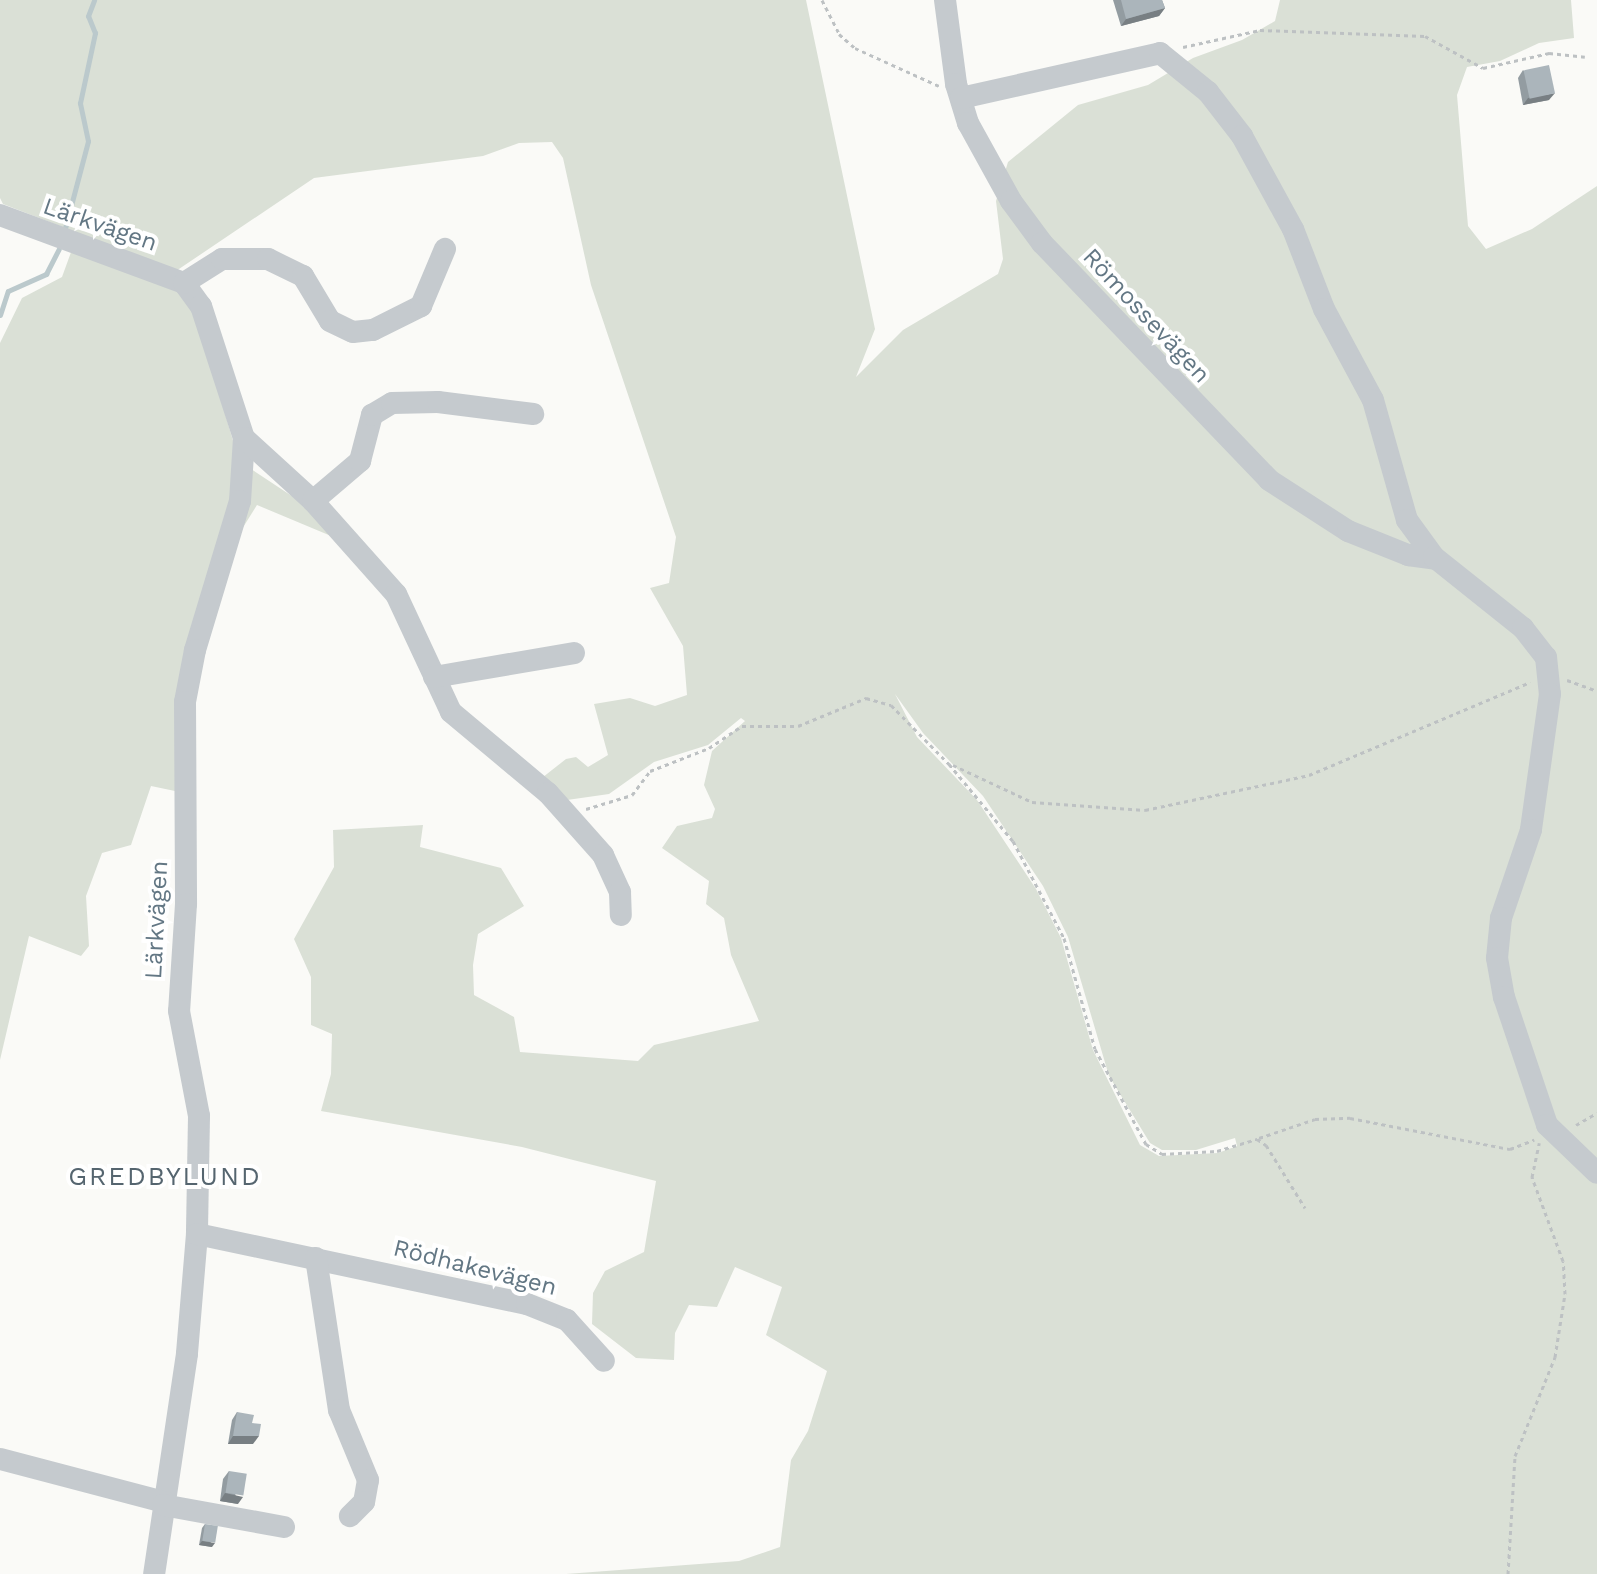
<!DOCTYPE html>
<meta charset="utf-8">
<style>
body{margin:0}
#map{position:relative;width:1597px;height:1574px;overflow:hidden;background:#fafaf7;font-family:"Work Sans",sans-serif}
div>[style]{position:absolute}
[style*='--x']{left:calc(var(--x)*1px);top:calc(var(--y)*1px);width:calc(var(--w)*1px);rotate:calc(var(--a)*1deg)}
.green>*{inset:0;background:#dae0d6}
.stream>*{height:5px;margin:-2.5px;padding:0 2.5px;transform-origin:2.5px;border-radius:2.5px;background:#bbc9cc}
.path>*{height:3px;margin-top:-1.5px;transform-origin:0;background:repeating-linear-gradient(90deg,#bdc1c3 0 4px,transparent 0 8px)}
.minor>*{height:22px;margin:-11px;padding:0 11px;transform-origin:11px;border-radius:11px;background:#c5cace}
.wall>*{inset:0;background:#939ca1}
.shaded-wall>*{inset:0;background:#787f83}
.building>*{inset:0;background:#abb5bb;transform-origin:0 0}
span{translate:-50% -50%;white-space:nowrap;text-align:center;line-height:1.15;-webkit-text-stroke:8px #fff;paint-order:stroke}
.street-label{font-size:24px;color:#637784}
.neighbourhood-label{font-size:26px;color:#55656f;letter-spacing:2px}
</style>
<div id="map">
<div class="green">
<div style="clip-path:polygon(evenodd,0 0,806px 0,875px 329px,856px 377px,903px 330px,998px 274px,1003px 259px,996px 201px,1008px 162px,1078px 105px,1148px 85px,1193px 58px,1242px 40px,1275px 21px,1280px 0,1571px 0,1574px 38px,1539px 43px,1500px 61px,1467px 67px,1457px 95px,1468px 226px,1486px 249px,1532px 229px,1597px 186px,1597px 1574px,566px 1574px,739px 1561px,780px 1547px,791px 1460px,808px 1431px,827px 1371px,766px 1335px,782px 1287px,735px 1267px,717px 1307px,689px 1305px,675px 1333px,674px 1360px,636px 1358px,592px 1324px,593px 1293px,605px 1271px,644px 1252px,656px 1181px,522px 1147px,321px 1111px,331px 1074px,332px 1034px,311px 1025px,311px 977px,294px 939px,334px 867px,333px 830px,423px 825px,420px 847px,501px 868px,524px 906px,478px 934px,473px 965px,474px 995px,514px 1017px,520px 1052px,638px 1061px,654px 1045px,759px 1021px,731px 955px,724px 918px,706px 904px,709px 881px,662px 848px,677px 826px,712px 818px,715px 809px,704px 785px,712px 751px,745px 721px,741px 718px,708px 745px,654px 762px,609px 794px,560px 801px,538px 781px,566px 759px,576px 757px,588px 767px,608px 755px,594px 704px,630px 698px,655px 706px,687px 695px,683px 646px,650px 588px,669px 583px,676px 537px,591px 285px,563px 158px,552px 142px,519px 143px,483px 156px,314px 178px,176px 271px,178px 292px,195px 312px,239px 461px,313px 510px,343px 541px,257px 505px,237px 537px,198px 642px,175px 791px,151px 786px,131px 845px,102px 853px,86px 896px,89px 946px,81px 956px,29px 936px,0 1060px,0 343px,22px 298px,62px 277px,78px 233px,3px 204px,0 198px,0 0,895px 694px,923px 733px,983px 796px,1043px 886px,1068px 937px,1109px 1076px,1150px 1143px,1162px 1150px,1196px 1150px,1235px 1138px,1237px 1146px,1218px 1153px,1159px 1156px,1140px 1145px,1093px 1050px,1061px 938px,1036px 889px,977px 800px,917px 737px,895px 694px)"></div>
</div>
<div class="stream">
<div style="--x:64;--y:232;--w:94;--a:-75.2"></div>
<div style="--x:88;--y:141;--w:39;--a:-102"></div>
<div style="--x:80;--y:103;--w:72;--a:-77.9"></div>
<div style="--x:95;--y:33;--w:18;--a:-112"></div>
<div style="--x:88;--y:16;--w:17;--a:-69"></div>
<div style="--x:0;--y:315;--w:25;--a:-72"></div>
<div style="--x:8;--y:291;--w:42;--a:-24.1"></div>
<div style="--x:46;--y:274;--w:28;--a:-63"></div>
</div>
<div class="path">
<div style="--x:822;--y:0;--w:38;--a:63"></div>
<div style="--x:839;--y:34;--w:21;--a:41"></div>
<div style="--x:855;--y:48;--w:92;--a:24.3"></div>
<div style="--x:1183;--y:47;--w:79;--a:-12.4"></div>
<div style="--x:1260;--y:30;--w:165;--a:2.1"></div>
<div style="--x:1425;--y:36;--w:66;--a:28.9"></div>
<div style="--x:1483;--y:68;--w:68;--a:-12.8"></div>
<div style="--x:1549;--y:53;--w:36;--a:6"></div>
<div style="--x:1567;--y:680;--w:32;--a:20"></div>
<div style="--x:953;--y:765;--w:87;--a:25.1"></div>
<div style="--x:1032;--y:802;--w:113;--a:4"></div>
<div style="--x:1145;--y:810;--w:168;--a:-12"></div>
<div style="--x:1309;--y:775;--w:240;--a:-22.8"></div>
<div style="--x:586;--y:809;--w:48;--a:-16.9"></div>
<div style="--x:632;--y:795;--w:30;--a:-53"></div>
<div style="--x:650;--y:771;--w:63;--a:-21.3"></div>
<div style="--x:709;--y:748;--w:40;--a:-34"></div>
<div style="--x:742;--y:726;--w:56;--a:0"></div>
<div style="--x:798;--y:726;--w:74;--a:-22.4"></div>
<div style="--x:866;--y:698;--w:26;--a:16"></div>
<div style="--x:891;--y:705;--w:83;--a:45.5"></div>
<div style="--x:949;--y:764;--w:100;--a:50.3"></div>
<div style="--x:1013;--y:841;--w:110;--a:62.3"></div>
<div style="--x:1064;--y:938;--w:115;--a:74.4"></div>
<div style="--x:1095;--y:1049;--w:108;--a:61.8"></div>
<div style="--x:1146;--y:1144;--w:19;--a:32"></div>
<div style="--x:1162;--y:1154;--w:55;--a:-3.1"></div>
<div style="--x:1217;--y:1151;--w:42;--a:-16.7"></div>
<div style="--x:1257;--y:1139;--w:11;--a:34"></div>
<div style="--x:1266;--y:1145;--w:74;--a:58.2"></div>
<div style="--x:1576;--y:1125;--w:24;--a:-30"></div>
<div style="--x:1259;--y:1138;--w:59;--a:-18.7"></div>
<div style="--x:1315;--y:1119;--w:35;--a:-2"></div>
<div style="--x:1350;--y:1118;--w:163;--a:11"></div>
<div style="--x:1510;--y:1149;--w:26;--a:-21"></div>
<div style="--x:1508;--y:1574;--w:118;--a:-86.6"></div>
<div style="--x:1515;--y:1456;--w:107;--a:-68"></div>
<div style="--x:1555;--y:1357;--w:64;--a:-81"></div>
<div style="--x:1565;--y:1294;--w:33;--a:-93"></div>
<div style="--x:1563;--y:1261;--w:90;--a:-110.3"></div>
<div style="--x:1532;--y:1177;--w:35;--a:-78"></div>
</div>
<div class="minor">
<div style="--x:945;--y:0;--w:85;--a:82.5"></div>
<div style="--x:956;--y:84;--w:41;--a:72.9"></div>
<div style="--x:968;--y:123;--w:89;--a:61.1"></div>
<div style="--x:1011;--y:201;--w:52;--a:53.6"></div>
<div style="--x:1042;--y:243;--w:328;--a:46.2"></div>
<div style="--x:1269;--y:480;--w:94;--a:32.8"></div>
<div style="--x:1348;--y:531;--w:65;--a:21.8"></div>
<div style="--x:1408;--y:555;--w:28;--a:8"></div>
<div style="--x:961;--y:98;--w:204;--a:-12.7"></div>
<div style="--x:1160;--y:53;--w:62;--a:39.1"></div>
<div style="--x:1208;--y:92;--w:56;--a:52.3"></div>
<div style="--x:1242;--y:136;--w:106;--a:61.3"></div>
<div style="--x:1293;--y:229;--w:86;--a:68.8"></div>
<div style="--x:1324;--y:309;--w:103;--a:61.7"></div>
<div style="--x:1373;--y:400;--w:125;--a:74.2"></div>
<div style="--x:1407;--y:520;--w:46;--a:53.9"></div>
<div style="--x:1434;--y:557;--w:114;--a:38.6"></div>
<div style="--x:1523;--y:628;--w:37;--a:52"></div>
<div style="--x:1546;--y:657;--w:37;--a:84"></div>
<div style="--x:1550;--y:694;--w:137;--a:98"></div>
<div style="--x:1531;--y:830;--w:93;--a:108.8"></div>
<div style="--x:1501;--y:918;--w:40;--a:95.7"></div>
<div style="--x:1497;--y:958;--w:40;--a:80"></div>
<div style="--x:1504;--y:997;--w:135;--a:71.4"></div>
<div style="--x:1547;--y:1125;--w:69;--a:43.8"></div>
<div style="--x:0;--y:215;--w:196;--a:20.3"></div>
<div style="--x:184;--y:283;--w:29;--a:54"></div>
<div style="--x:201;--y:306;--w:139;--a:72"></div>
<div style="--x:244;--y:438;--w:63;--a:93.6"></div>
<div style="--x:240;--y:501;--w:156;--a:106.8"></div>
<div style="--x:195;--y:650;--w:53;--a:100.9"></div>
<div style="--x:185;--y:702;--w:202;--a:89.7"></div>
<div style="--x:186;--y:904;--w:107;--a:93.7"></div>
<div style="--x:179;--y:1011;--w:107;--a:79.2"></div>
<div style="--x:199;--y:1116;--w:118;--a:91"></div>
<div style="--x:197;--y:1234;--w:120;--a:94.8"></div>
<div style="--x:187;--y:1354;--w:222;--a:98.5"></div>
<div style="--x:184;--y:283;--w:45;--a:-32.3"></div>
<div style="--x:222;--y:259;--w:46;--a:0"></div>
<div style="--x:268;--y:259;--w:39;--a:26"></div>
<div style="--x:303;--y:276;--w:52;--a:59"></div>
<div style="--x:330;--y:321;--w:25;--a:26"></div>
<div style="--x:353;--y:332;--w:20;--a:-6"></div>
<div style="--x:373;--y:330;--w:54;--a:-26.6"></div>
<div style="--x:421;--y:306;--w:62;--a:-67.2"></div>
<div style="--x:244;--y:438;--w:93;--a:42.4"></div>
<div style="--x:313;--y:501;--w:125;--a:48.3"></div>
<div style="--x:396;--y:594;--w:130;--a:65"></div>
<div style="--x:451;--y:712;--w:126;--a:39.9"></div>
<div style="--x:548;--y:793;--w:83;--a:48.4"></div>
<div style="--x:603;--y:855;--w:41;--a:65.3"></div>
<div style="--x:620;--y:892;--w:23;--a:88"></div>
<div style="--x:313;--y:501;--w:62;--a:-40.4"></div>
<div style="--x:360;--y:461;--w:48;--a:-75.4"></div>
<div style="--x:372;--y:415;--w:23;--a:-31"></div>
<div style="--x:392;--y:403;--w:46;--a:-1.2"></div>
<div style="--x:438;--y:402;--w:96;--a:7.2"></div>
<div style="--x:434;--y:677;--w:142;--a:-9.7"></div>
<div style="--x:197;--y:1234;--w:337;--a:12"></div>
<div style="--x:527;--y:1304;--w:43;--a:21.8"></div>
<div style="--x:567;--y:1320;--w:55;--a:47.9"></div>
<div style="--x:316;--y:1258;--w:154;--a:81.4"></div>
<div style="--x:339;--y:1410;--w:76;--a:67.5"></div>
<div style="--x:368;--y:1480;--w:22;--a:100"></div>
<div style="--x:364;--y:1502;--w:20;--a:135"></div>
<div style="--x:0;--y:1459;--w:170;--a:14.7"></div>
<div style="--x:163;--y:1505;--w:123;--a:10.3"></div>
</div>
<div class="wall">
<div style="clip-path:polygon(1113px 0,1162px 0,1165px 8px,1159px 16px,1121px 26px)"></div>
<div style="clip-path:polygon(1523px 70px,1549px 100px,1523px 105px,1518px 78px)"></div>
<div style="clip-path:polygon(237px 1412px,252px 1423px,253px 1444px,228px 1444px,232px 1420px)"></div>
<div style="clip-path:polygon(229px 1471px,238px 1504px,220px 1501px,223px 1479px)"></div>
<div style="clip-path:polygon(205px 1524px,212px 1547px,199px 1545px,202px 1528px)"></div>
</div>
<div class="shaded-wall">
<div style="clip-path:polygon(1165px 8px,1159px 16px,1121px 26px,1126px 19px)"></div>
<div style="clip-path:polygon(1555px 93px,1549px 100px,1523px 105px,1528px 98px)"></div>
<div style="clip-path:polygon(233px 1436px,259px 1436px,253px 1444px,228px 1444px)"></div>
<div style="clip-path:polygon(225px 1493px,243px 1497px,238px 1504px,220px 1501px)"></div>
<div style="clip-path:polygon(202px 1541px,215px 1543px,212px 1547px,199px 1545px)"></div>
</div>
<div class="building">
<div style="clip-path:polygon(1121px 0,1162px 0,1165px 8px,1126px 19px)"></div>
<div style="left:1549px;top:65px;width:29px;height:26px;rotate:78deg"></div>
<div style="clip-path:polygon(237px 1412px,254px 1415px,252px 1423px,261px 1424px,259px 1436px,233px 1436px)"></div>
<div style="left:229px;top:1471px;width:18px;height:22px;rotate:9deg"></div>
<div style="left:205px;top:1524px;width:13px;height:17px;rotate:9deg"></div>
</div>
<div class="street-label">
<span style="left:100px;top:225px;rotate:19deg">Lärkvägen</span>
<span style="left:1146px;top:316px;rotate:47deg">Römossevägen</span>
<span style="left:157px;top:920px;rotate:-87deg">Lärkvägen</span>
<span style="left:475px;top:1268px;rotate:14deg">Rödhakevägen</span>
</div>
<div class="neighbourhood-label">
<span style="left:165px;top:1177px">GREDBYLUND</span>
</div>
</div>
